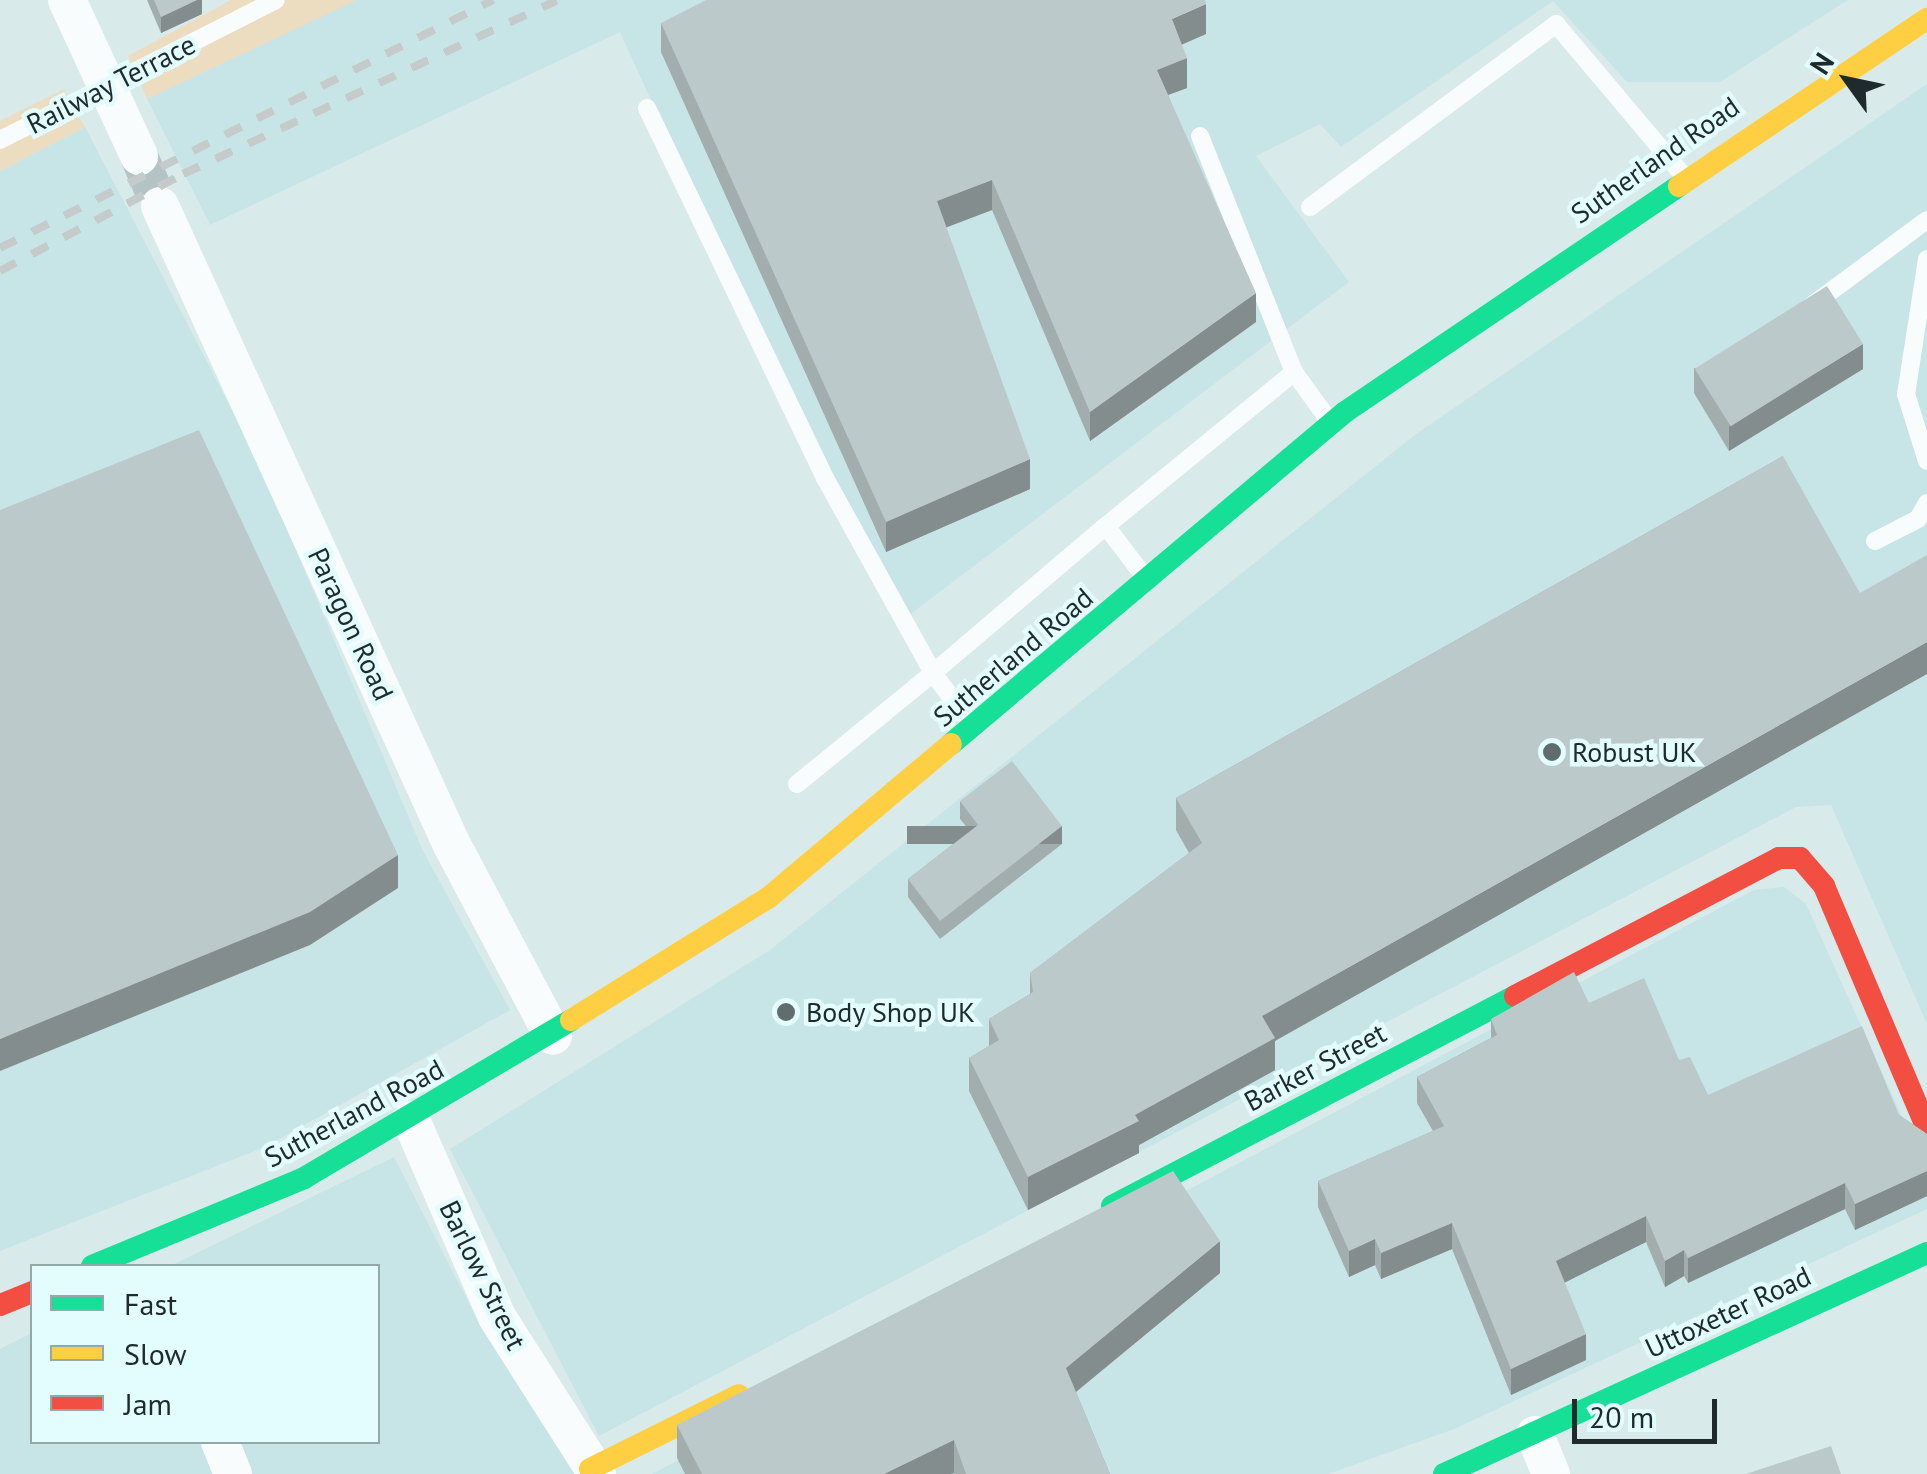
<!DOCTYPE html>
<style>
body{margin:0}
#map{position:relative;width:1927px;height:1474px;overflow:hidden;background:#d9eaeb;font-family:"PT Sans",sans-serif}
div>[style]{position:absolute}
[style*='--x']{left:calc(var(--x)*1px);top:calc(var(--y)*1px);width:calc(var(--w)*1px);rotate:calc(var(--a)*1deg)}
.built>*{inset:0;background:#c7e4e7}
.green>*{inset:0;background:#ecdcc0}
.street-tunnel>*{height:38px;margin-top:-19px;transform-origin:0;background:repeating-linear-gradient(90deg,#b4c4c5 0 38px,transparent 0 57px)}
.lane>*{height:18px;margin:-9px;padding:0 9px;transform-origin:9px;border-radius:9px;background:#f9fcfc}
.street>*{height:38px;margin:-19px;padding:0 19px;transform-origin:19px;border-radius:19px;background:#f9fcfc}
.fast>*{height:22px;margin:-11px;padding:0 11px;transform-origin:11px;border-radius:11px;background:#16e098}
.slow>*{height:22px;margin:-11px;padding:0 11px;transform-origin:11px;border-radius:11px;background:#ffcf43}
.jam>*{height:22px;margin:-11px;padding:0 11px;transform-origin:11px;border-radius:11px;background:#f24e42}
.rail>*{height:8px;margin-top:-4px;transform-origin:0;background:repeating-linear-gradient(90deg,#c5caca 0 18px,transparent 0 36px)}
.wall>*{inset:0;background:#a2adae}
.shaded-wall>*{inset:0;background:#848d8d;transform-origin:0 0}
.building>*{inset:0;background:#bcc9ca;transform-origin:0 0}
.dots>*{width:28px;height:28px;translate:-50% -50%;box-sizing:border-box;border:5px solid #e3fcfe;border-radius:50%}
span{translate:-50% -50%;white-space:nowrap;text-align:center;line-height:1.15;-webkit-text-stroke:9px #e3fcfe;paint-order:stroke}
.street-label{font-size:28px;color:#1e2a2b}
.poi-label{font-size:28px;color:#1e2a2b}
.left{translate:0 -50%;text-align:left}
.legend{position:absolute;left:30px;top:1264px;width:350px;height:180px;box-sizing:border-box;background:#e3fcfe;border:2px solid #94a8aa;margin:0;padding:12px 18px;list-style:none;font-size:30px;color:#1e2a2b}
.legend li{display:flex;align-items:center;gap:20px;height:50px}
.legend b{width:50px;border:2px solid #94a8aa}
.north{position:absolute;left:1797px;top:30px;width:100px;height:100px;-webkit-text-stroke:8px #e3fcfe;paint-order:stroke;rotate:303deg;font-size:28px;font-weight:700;line-height:40px;text-align:center;color:#1e2a2b}
.north::after{content:'';display:block;margin:auto;width:35px;height:45px;background:#1e2a2b;clip-path:polygon(50% 0,100% 100%,50% 72%,0 100%)}
.scale{position:absolute;left:1572px;top:1399px;width:145px;height:45px;box-sizing:border-box;border:5px solid #1e2a2b;border-top:0;padding-left:12px;font-size:30px;line-height:35px;white-space:nowrap;color:#1e2a2b;-webkit-text-stroke:8px #e3fcfe;paint-order:stroke}
</style>
<div id="map">
<div class="built">
<div style="clip-path:polygon(355px 0,1848px 0,1720px 82px,1627px 82px,1553px 1px,1341px 147px,1320px 124px,1256px 156px,1349px 282px,900px 622px,858px 554px,620px 32px,210px 225px,147px 99px)"></div>
<div style="clip-path:polygon(1927px 84px,1927px 1024px,1831px 805px,1796px 807px,599px 1436px,450px 1149px,770px 950px,1416px 434px)"></div>
<div style="clip-path:polygon(85px 127px,258px 460px,423px 851px,510px 1010px,265px 1147px,0 1251px,0 171px)"></div>
<div style="clip-path:polygon(1784px 887px,1806px 904px,1927px 1172px,1927px 1209px,1454px 1429px,1328px 1474px,652px 1474px,1754px 890px)"></div>
<div style="clip-path:polygon(394px 1157px,477px 1319px,581px 1474px,0 1474px,0 1349px,32px 1333px,32px 1442px,378px 1442px,378px 1266px,170px 1266px)"></div>
</div>
<div class="green">
<div style="clip-path:polygon(231px 0,357px 0,147px 99px,128px 56px)"></div>
<div style="clip-path:polygon(64px 89px,85px 127px,0 171px,0 121px)"></div>
</div>
<div class="street-tunnel">
<div style="--x:139;--y:156;--w:54;--a:67.2"></div>
</div>
<div class="lane">
<div style="--x:647;--y:108;--w:411;--a:64.3"></div>
<div style="--x:825;--y:478;--w:223;--a:61"></div>
<div style="--x:933;--y:673;--w:227;--a:-40.4"></div>
<div style="--x:1106;--y:526;--w:61;--a:52.9"></div>
<div style="--x:1200;--y:136;--w:254;--a:68.3"></div>
<div style="--x:0;--y:140;--w:309;--a:-26.9"></div>
<div style="--x:1310;--y:207;--w:307;--a:-36.6"></div>
<div style="--x:1556;--y:24;--w:199;--a:49.9"></div>
<div style="--x:1927;--y:259;--w:137;--a:98.8"></div>
<div style="--x:1906;--y:394;--w:70;--a:72.6"></div>
<div style="--x:1811;--y:306;--w:144;--a:-36.6"></div>
<div style="--x:1106;--y:526;--w:243;--a:-39.3"></div>
<div style="--x:1294;--y:372;--w:62;--a:54.2"></div>
<div style="--x:1875;--y:541;--w:48;--a:-27.1"></div>
<div style="--x:1918;--y:519;--w:18;--a:-61"></div>
<div style="--x:797;--y:784;--w:176;--a:-39.2"></div>
<div style="--x:933;--y:673;--w:64;--a:53.3"></div>
</div>
<div class="street">
<div style="--x:67;--y:0;--w:172;--a:65.2"></div>
<div style="--x:160;--y:206;--w:700;--a:65.45"></div>
<div style="--x:451;--y:843;--w:218;--a:62.1"></div>
<div style="--x:411;--y:1120;--w:215;--a:66.4"></div>
<div style="--x:497;--y:1317;--w:186;--a:57.5"></div>
<div style="--x:1535;--y:1435;--w:42;--a:67.7"></div>
<div style="--x:220;--y:1442;--w:35;--a:68"></div>
</div>
<div class="fast">
<div style="--x:951;--y:744;--w:515;--a:-40.12"></div>
<div style="--x:1345;--y:412;--w:403;--a:-34.1"></div>
<div style="--x:1112;--y:1206;--w:454;--a:-27.5"></div>
<div style="--x:92;--y:1266;--w:230;--a:-22.5"></div>
<div style="--x:304;--y:1178;--w:310;--a:-30.6"></div>
<div style="--x:1444;--y:1474;--w:531;--a:-24.59"></div>
</div>
<div class="slow">
<div style="--x:1679;--y:186;--w:299;--a:-34"></div>
<div style="--x:571;--y:1020;--w:232;--a:-31.8"></div>
<div style="--x:768;--y:898;--w:239;--a:-40.1"></div>
<div style="--x:590;--y:1469;--w:166;--a:-26.4"></div>
</div>
<div class="jam">
<div style="--x:1515;--y:996;--w:298;--a:-27.6"></div>
<div style="--x:1779;--y:858;--w:21;--a:0"></div>
<div style="--x:1800;--y:858;--w:37;--a:49"></div>
<div style="--x:1824;--y:886;--w:264;--a:67"></div>
<div style="--x:0;--y:1305;--w:35;--a:-22"></div>
</div>
<div class="rail">
<div style="--x:0;--y:248;--w:552;--a:-26.7"></div>
<div style="--x:0;--y:271;--w:207;--a:-27.9"></div>
<div style="--x:183;--y:174;--w:412;--a:-24.9"></div>
</div>
<div class="wall">
<div style="clip-path:polygon(147px 0,202px 0,202px 14px,161px 33px)"></div>
<div style="clip-path:polygon(661px 23px,1206px 34px,1181px 44px,1187px 88px,1168px 95px,1256px 322px,1090px 441px,992px 210px,946px 227px,1030px 489px,886px 552px,661px 52px)"></div>
<div style="clip-path:polygon(1694px 368px,1863px 369px,1729px 451px,1694px 393px)"></div>
<div style="clip-path:polygon(1783px 456px,1275px 1041px,1275px 1070px,1139px 1145px,1139px 1153px,1028px 1210px,969px 1091px,969px 1058px,989px 1046px,989px 1019px,1030px 994px,1030px 973px,1189px 853px,1176px 830px,1176px 798px)"></div>
<div style="clip-path:polygon(960px 801px,1062px 844px,940px 939px,908px 897px,908px 879px,970px 831px,960px 819px)"></div>
<div style="clip-path:polygon(1589px 1003px,1679px 1060px,1708px 1095px,1899px 1115px,1927px 1134px,1927px 1196px,1855px 1230px,1845px 1209px,1688px 1283px,1684px 1276px,1665px 1287px,1646px 1242px,1564px 1282px,1586px 1360px,1511px 1395px,1452px 1249px,1381px 1279px,1375px 1265px,1349px 1277px,1318px 1207px,1318px 1181px,1433px 1131px,1417px 1103px,1417px 1077px,1491px 1038px,1491px 1019px)"></div>
<div style="clip-path:polygon(1220px 1273px,1076px 1392px,1110px 1474px,954px 1474px,954px 1473px,951px 1474px,685px 1474px,677px 1458px,677px 1425px)"></div>
</div>
<div class="shaded-wall">
<div style="clip-path:polygon(197px 0,202px 0,202px 14px,161px 33px,161px 17px)"></div>
<div style="clip-path:polygon(1206px 4px,1206px 34px,1172px 49px,1172px 19px)"></div>
<div style="clip-path:polygon(1187px 58px,1187px 88px,1157px 99px,1157px 70px)"></div>
<div style="clip-path:polygon(992px 180px,992px 210px,937px 231px,937px 201px)"></div>
<div style="clip-path:polygon(1256px 293px,1256px 322px,1090px 441px,1090px 412px)"></div>
<div style="clip-path:polygon(1863px 344px,1863px 369px,1729px 451px,1729px 426px)"></div>
<div style="clip-path:polygon(1030px 459px,1030px 489px,886px 552px,886px 522px)"></div>
<div style="clip-path:polygon(1927px 642px,1927px 674px,1275px 1041px,1275px 1070px,1139px 1145px,1139px 1153px,1028px 1210px,1028px 1177px,1262px 1016px)"></div>
<div style="left:1062px;top:826px;width:18px;height:155px;rotate:90deg"></div>
<div style="clip-path:polygon(398px 855px,398px 888px,310px 945px,0 1071px,0 1039px)"></div>
<div style="clip-path:polygon(1927px 1171px,1927px 1196px,1855px 1230px,1855px 1204px)"></div>
<div style="clip-path:polygon(1845px 1183px,1845px 1209px,1688px 1283px,1688px 1258px)"></div>
<div style="clip-path:polygon(1646px 1216px,1646px 1242px,1556px 1287px,1556px 1261px)"></div>
<div style="clip-path:polygon(1452px 1223px,1452px 1249px,1381px 1279px,1381px 1253px)"></div>
<div style="clip-path:polygon(1375px 1239px,1375px 1265px,1349px 1277px,1349px 1251px)"></div>
<div style="clip-path:polygon(1220px 1241px,1220px 1273px,1066px 1400px,1066px 1368px)"></div>
<div style="clip-path:polygon(1684px 1250px,1684px 1276px,1665px 1287px,1665px 1261px)"></div>
<div style="clip-path:polygon(1586px 1334px,1586px 1360px,1511px 1395px,1511px 1369px)"></div>
<div style="clip-path:polygon(954px 1440px,954px 1473px,951px 1474px,884px 1474px)"></div>
</div>
<div class="building">
<div style="clip-path:polygon(154px 0,197px 0,161px 17px)"></div>
<div style="clip-path:polygon(706px 0,1205px 0,1206px 4px,1172px 19px,1187px 58px,1157px 70px,1256px 293px,1090px 412px,992px 180px,937px 201px,1030px 459px,886px 522px,661px 23px)"></div>
<div style="left:1827px;top:286px;width:68px;height:156px;rotate:58deg"></div>
<div style="clip-path:polygon(199px 430px,398px 855px,310px 912px,0 1039px,0 510px)"></div>
<div style="clip-path:polygon(1783px 456px,1860px 593px,1927px 555px,1927px 642px,1262px 1016px,1275px 1038px,1135px 1115px,1139px 1121px,1028px 1177px,969px 1058px,999px 1040px,989px 1019px,1033px 992px,1030px 973px,1202px 843px,1176px 798px)"></div>
<div style="clip-path:polygon(1012px 761px,1062px 826px,940px 921px,908px 879px,978px 825px,960px 801px)"></div>
<div style="clip-path:polygon(1574px 972px,1589px 1003px,1644px 978px,1679px 1060px,1690px 1057px,1708px 1095px,1862px 1026px,1899px 1115px,1927px 1134px,1927px 1171px,1855px 1204px,1845px 1183px,1688px 1258px,1684px 1250px,1665px 1261px,1646px 1216px,1556px 1261px,1586px 1334px,1511px 1369px,1452px 1223px,1381px 1253px,1375px 1239px,1349px 1251px,1318px 1181px,1444px 1126px,1417px 1077px,1497px 1035px,1491px 1019px)"></div>
<div style="clip-path:polygon(1173px 1171px,1220px 1241px,1066px 1368px,1110px 1474px,966px 1474px,954px 1440px,884px 1474px,702px 1474px,677px 1425px)"></div>
<div style="clip-path:polygon(1831px 1446px,1841px 1474px,1746px 1474px)"></div>
</div>
<div class="dots">
<div style="left:1552px;top:752px;background:#5f6d6e"></div>
<div style="left:786px;top:1012px;background:#5f6d6e"></div>
</div>
<div class="street-label">
<span style="left:111px;top:84px;rotate:-27deg">Railway Terrace</span>
<span style="left:1655px;top:160px;rotate:-35deg">Sutherland Road</span>
<span style="left:351px;top:624px;rotate:65deg">Paragon Road</span>
<span style="left:1013px;top:657px;rotate:-40deg">Sutherland Road</span>
<span style="left:1315px;top:1067px;rotate:-28deg">Barker Street</span>
<span style="left:354px;top:1113px;rotate:-28deg">Sutherland Road</span>
<span style="left:483px;top:1275px;rotate:64deg">Barlow Street</span>
<span style="left:1728px;top:1312px;rotate:-25deg">Uttoxeter Road</span>
</div>
<div class="poi-label">
<span class="left" style="left:1572px;top:752px">Robust UK</span>
<span class="left" style="left:806px;top:1012px">Body Shop UK</span>
</div>
<ul class="legend">
<li><b style="height:12px;background:#16e098"></b>Fast</li>
<li><b style="height:12px;background:#ffcf43"></b>Slow</li>
<li><b style="height:12px;background:#f24e42"></b>Jam</li>
</ul>
<div class="north">N</div>
<div class="scale">20 m</div>
</div>
